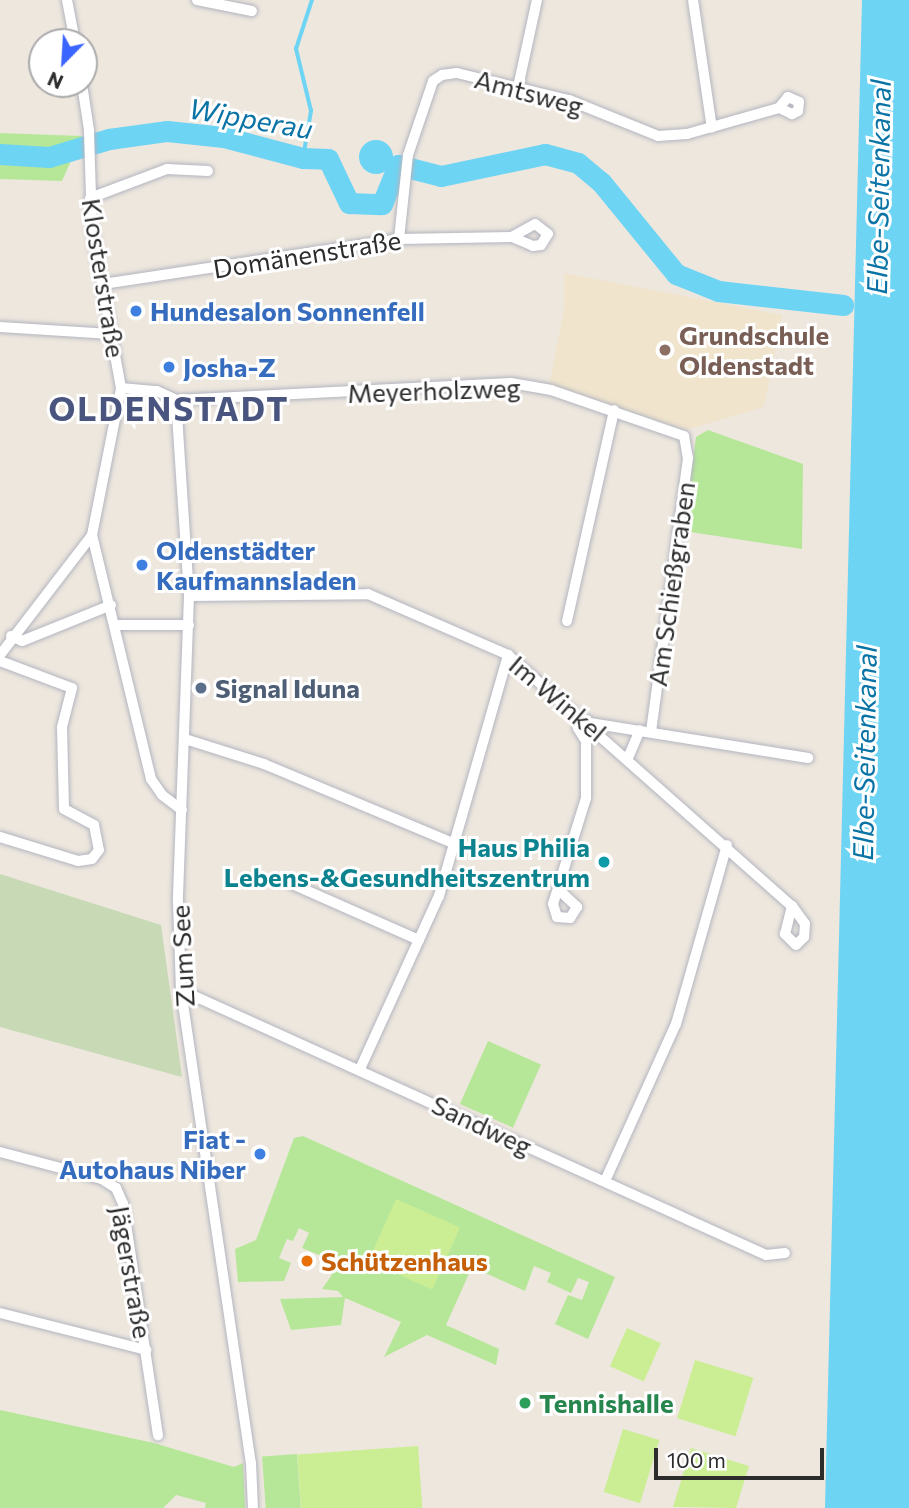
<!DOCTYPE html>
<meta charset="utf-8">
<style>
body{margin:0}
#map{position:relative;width:909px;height:1508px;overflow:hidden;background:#eee7de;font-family:Commissioner,sans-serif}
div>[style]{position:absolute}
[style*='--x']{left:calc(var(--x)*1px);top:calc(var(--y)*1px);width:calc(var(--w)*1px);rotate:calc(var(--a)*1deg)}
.education>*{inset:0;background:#f0e4cd}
.green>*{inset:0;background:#b6e799;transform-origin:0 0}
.cemetery>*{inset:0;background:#c7d9b5}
.pitch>*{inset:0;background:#cbee95;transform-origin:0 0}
.water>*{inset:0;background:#6ed4f4}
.round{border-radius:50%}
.stream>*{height:3.5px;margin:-1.75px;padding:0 1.75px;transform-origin:1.75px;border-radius:1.75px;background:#6ed4f4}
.river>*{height:21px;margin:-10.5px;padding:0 10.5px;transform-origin:10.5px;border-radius:10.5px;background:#6ed4f4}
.roads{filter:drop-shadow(0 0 2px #b2b5c0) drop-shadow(0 0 2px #b2b5c0)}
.street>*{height:10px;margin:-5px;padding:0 5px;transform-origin:5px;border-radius:5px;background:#fff}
.dots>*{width:19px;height:19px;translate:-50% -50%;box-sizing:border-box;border:4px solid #fff;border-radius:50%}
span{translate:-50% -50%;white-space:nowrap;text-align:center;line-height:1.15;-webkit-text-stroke:6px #fff;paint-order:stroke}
.street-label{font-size:26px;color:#2c2c2c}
.shop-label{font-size:26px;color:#366cbe;font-weight:700}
.left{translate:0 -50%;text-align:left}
.right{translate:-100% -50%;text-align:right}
.education-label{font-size:26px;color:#785e54;font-weight:700}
.service-label{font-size:26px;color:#4e5e75;font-weight:700}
.culture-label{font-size:26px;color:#0d838f;font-weight:700}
.food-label{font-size:26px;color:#c56008;font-weight:700}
.leisure-label{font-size:26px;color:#27864d;font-weight:700}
.water-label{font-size:28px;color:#0873a4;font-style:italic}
.district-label{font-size:33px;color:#4a557f;font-weight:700;letter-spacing:2px}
.north{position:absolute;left:28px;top:28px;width:70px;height:70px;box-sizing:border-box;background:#fff;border:2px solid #ababab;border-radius:50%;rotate:204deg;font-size:19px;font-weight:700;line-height:28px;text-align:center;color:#2c2c2c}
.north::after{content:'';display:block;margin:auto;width:24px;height:32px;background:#3b65ff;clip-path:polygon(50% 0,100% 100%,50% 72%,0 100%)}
.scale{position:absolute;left:654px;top:1448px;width:170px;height:32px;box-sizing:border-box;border:4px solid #2c2c2c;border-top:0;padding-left:9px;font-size:21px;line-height:24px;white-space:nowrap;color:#2c2c2c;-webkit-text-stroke:5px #fff;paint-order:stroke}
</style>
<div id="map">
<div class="education">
<div style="clip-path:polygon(564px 273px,782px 315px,764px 407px,686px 430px,549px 386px,564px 309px)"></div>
</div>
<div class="green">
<div style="clip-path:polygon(0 133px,82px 136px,62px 181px,0 179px)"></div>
<div style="clip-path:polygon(708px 430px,803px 464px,802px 549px,684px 531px,696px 437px)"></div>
<div style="left:488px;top:1041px;width:58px;height:69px;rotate:24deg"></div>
<div style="clip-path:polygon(303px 1136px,615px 1277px,588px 1339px,555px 1324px,568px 1295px,582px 1300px,589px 1282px,578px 1278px,571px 1293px,547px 1282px,551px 1273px,534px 1266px,525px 1291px,472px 1267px,446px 1325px,499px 1349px,496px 1365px,427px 1335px,384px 1357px,401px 1322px,345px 1298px,341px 1325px,291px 1330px,280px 1299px,343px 1297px,338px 1291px,322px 1289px,331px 1276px,333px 1261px,302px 1248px,309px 1233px,299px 1228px,293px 1241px,287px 1239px,279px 1258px,291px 1263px,284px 1281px,238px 1282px,235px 1249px,256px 1240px,294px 1138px)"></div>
<div style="clip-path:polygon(0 1410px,154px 1443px,234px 1467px,243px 1463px,245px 1508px,205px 1508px,206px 1503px,176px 1495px,163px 1508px,0 1508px)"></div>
<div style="left:297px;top:1454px;width:54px;height:35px;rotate:86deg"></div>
</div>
<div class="cemetery">
<div style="clip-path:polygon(0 874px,161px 925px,182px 1077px,0 1027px)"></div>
</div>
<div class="pitch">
<div style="left:396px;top:1199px;width:70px;height:68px;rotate:24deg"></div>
<div style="left:627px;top:1328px;width:37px;height:42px;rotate:24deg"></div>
<div style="left:695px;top:1360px;width:61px;height:61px;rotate:17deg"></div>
<div style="left:623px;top:1429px;width:38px;height:66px;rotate:17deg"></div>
<div style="left:418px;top:1446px;width:62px;height:121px;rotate:86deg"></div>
<div style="clip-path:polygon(691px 1448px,749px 1466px,736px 1508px,673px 1507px)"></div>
</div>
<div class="water">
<div style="clip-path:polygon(862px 0,909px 0,909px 1508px,825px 1508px)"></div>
<div class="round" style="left:359px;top:140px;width:34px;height:34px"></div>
</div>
<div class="stream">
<div style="--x:303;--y:158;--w:48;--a:-80.3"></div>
<div style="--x:311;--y:111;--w:64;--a:-103.6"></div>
<div style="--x:296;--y:49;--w:52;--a:-71.9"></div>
</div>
<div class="river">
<div style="--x:0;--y:154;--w:49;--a:3.5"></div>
<div style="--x:49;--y:157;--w:63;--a:-16.7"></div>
<div style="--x:109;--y:139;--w:59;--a:-7.9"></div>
<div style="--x:167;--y:131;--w:57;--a:6"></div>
<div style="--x:224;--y:137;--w:82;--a:14.9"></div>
<div style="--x:303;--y:158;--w:25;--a:2"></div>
<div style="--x:328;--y:159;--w:49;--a:64.5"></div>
<div style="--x:349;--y:203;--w:33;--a:2"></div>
<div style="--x:382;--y:204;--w:42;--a:-67.7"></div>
<div style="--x:398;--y:165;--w:44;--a:14.3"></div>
<div style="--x:441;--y:176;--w:106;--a:-11.9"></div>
<div style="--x:545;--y:154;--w:34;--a:15"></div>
<div style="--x:578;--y:163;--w:30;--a:40"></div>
<div style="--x:601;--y:182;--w:119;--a:50.8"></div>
<div style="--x:676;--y:274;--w:45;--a:22"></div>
<div style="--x:718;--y:291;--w:126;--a:6.4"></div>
</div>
<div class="roads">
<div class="street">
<div style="--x:67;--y:0;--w:43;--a:79.2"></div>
<div style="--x:197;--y:0;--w:56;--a:11.3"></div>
<div style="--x:693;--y:0;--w:129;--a:81.6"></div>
<div style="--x:518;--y:87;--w:89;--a:-77.7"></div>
<div style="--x:90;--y:198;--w:82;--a:-20.6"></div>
<div style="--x:167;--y:169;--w:41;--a:2.8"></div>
<div style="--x:399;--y:239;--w:84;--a:-83.9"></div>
<div style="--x:408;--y:155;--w:78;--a:-71.3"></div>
<div style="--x:433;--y:81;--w:11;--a:-34"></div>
<div style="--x:442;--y:75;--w:15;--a:-8"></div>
<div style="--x:457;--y:73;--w:115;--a:13.6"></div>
<div style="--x:569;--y:100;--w:96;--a:22"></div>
<div style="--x:658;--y:136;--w:29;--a:-4"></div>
<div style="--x:687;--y:134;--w:96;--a:-15.8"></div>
<div style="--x:779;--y:108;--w:14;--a:-51"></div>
<div style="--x:788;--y:97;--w:12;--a:24"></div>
<div style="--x:799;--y:102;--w:9;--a:96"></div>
<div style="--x:798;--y:111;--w:7;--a:153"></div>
<div style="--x:792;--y:114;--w:14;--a:-155"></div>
<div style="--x:103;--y:284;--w:299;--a:-8.6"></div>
<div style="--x:399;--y:239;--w:113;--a:-1"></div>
<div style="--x:512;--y:237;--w:23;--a:23"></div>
<div style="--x:533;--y:246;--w:8;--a:-7"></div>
<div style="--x:541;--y:245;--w:13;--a:-58"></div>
<div style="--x:548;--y:234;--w:16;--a:-142"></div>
<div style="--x:535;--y:224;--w:26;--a:151"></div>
<div style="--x:0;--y:327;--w:111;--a:3.6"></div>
<div style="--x:121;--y:388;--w:36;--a:5"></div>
<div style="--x:157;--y:391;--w:21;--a:25"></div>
<div style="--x:176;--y:400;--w:196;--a:86.2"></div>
<div style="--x:189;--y:596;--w:305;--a:92.1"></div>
<div style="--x:178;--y:901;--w:89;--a:88.1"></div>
<div style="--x:181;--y:990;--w:478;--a:81.6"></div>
<div style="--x:251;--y:1463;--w:45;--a:87.5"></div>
<div style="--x:176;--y:400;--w:335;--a:-2.9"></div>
<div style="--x:511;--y:383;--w:41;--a:9.9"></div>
<div style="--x:551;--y:390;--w:141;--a:19.1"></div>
<div style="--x:684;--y:436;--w:22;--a:80"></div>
<div style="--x:688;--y:458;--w:276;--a:97.7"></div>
<div style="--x:92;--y:535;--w:251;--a:76.4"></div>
<div style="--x:151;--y:779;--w:19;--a:55"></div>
<div style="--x:162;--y:795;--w:25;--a:37"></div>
<div style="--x:189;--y:596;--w:179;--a:-0.6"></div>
<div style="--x:368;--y:594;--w:153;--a:23.5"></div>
<div style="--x:508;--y:655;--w:379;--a:41.5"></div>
<div style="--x:792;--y:906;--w:22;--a:54"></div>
<div style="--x:805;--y:924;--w:13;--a:94"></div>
<div style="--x:804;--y:937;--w:11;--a:135"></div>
<div style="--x:796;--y:945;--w:16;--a:-135"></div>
<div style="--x:785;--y:934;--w:29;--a:-76"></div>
<div style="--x:567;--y:621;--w:216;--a:-77.4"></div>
<div style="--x:115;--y:625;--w:74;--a:0"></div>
<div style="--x:11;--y:636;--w:12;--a:24"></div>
<div style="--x:22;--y:641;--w:96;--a:-22"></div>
<div style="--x:0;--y:655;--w:151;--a:-52.5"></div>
<div style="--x:92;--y:535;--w:150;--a:-78.8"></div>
<div style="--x:121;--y:388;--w:163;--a:-100.3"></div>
<div style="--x:92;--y:228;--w:98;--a:-91.8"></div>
<div style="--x:89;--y:130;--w:47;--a:-98.7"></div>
<div style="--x:0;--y:661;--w:77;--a:20.6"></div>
<div style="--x:72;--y:688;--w:40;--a:104.4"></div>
<div style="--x:62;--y:727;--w:82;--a:88.6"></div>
<div style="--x:64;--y:809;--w:34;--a:28"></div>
<div style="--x:94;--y:825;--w:25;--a:79"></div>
<div style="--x:99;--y:850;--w:11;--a:128"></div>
<div style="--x:92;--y:859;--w:14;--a:172"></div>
<div style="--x:78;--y:861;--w:82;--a:-162.9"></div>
<div style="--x:590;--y:723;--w:221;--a:9.1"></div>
<div style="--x:185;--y:739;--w:83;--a:17.6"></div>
<div style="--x:264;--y:764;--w:205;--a:22.7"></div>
<div style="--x:628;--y:758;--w:30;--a:-67"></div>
<div style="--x:292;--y:884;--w:139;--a:23.8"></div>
<div style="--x:559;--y:890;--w:25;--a:43"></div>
<div style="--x:577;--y:907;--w:13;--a:122"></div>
<div style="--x:570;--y:918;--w:13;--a:-176"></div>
<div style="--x:557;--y:917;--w:14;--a:-107"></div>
<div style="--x:553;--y:904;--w:111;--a:-72.7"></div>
<div style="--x:586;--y:798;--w:57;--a:-90"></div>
<div style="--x:586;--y:741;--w:15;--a:-122"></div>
<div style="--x:578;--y:728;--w:12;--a:-42"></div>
<div style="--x:181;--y:990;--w:642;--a:24.37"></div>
<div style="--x:766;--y:1255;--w:19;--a:-6"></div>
<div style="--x:360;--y:1069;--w:190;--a:-65.5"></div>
<div style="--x:439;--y:896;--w:251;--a:-74"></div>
<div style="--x:0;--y:1152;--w:106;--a:14.8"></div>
<div style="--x:102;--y:1179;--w:17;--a:33"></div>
<div style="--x:116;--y:1188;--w:17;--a:66"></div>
<div style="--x:123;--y:1204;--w:234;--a:81.4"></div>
<div style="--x:605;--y:1181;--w:172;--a:-65.7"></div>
<div style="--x:676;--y:1024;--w:186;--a:-74.1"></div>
<div style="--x:0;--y:1313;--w:151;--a:14.2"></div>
</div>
</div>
<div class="dots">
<div style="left:136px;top:311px;background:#3f7fe0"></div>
<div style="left:665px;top:350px;background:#8d6e63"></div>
<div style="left:169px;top:367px;background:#3f7fe0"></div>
<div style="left:142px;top:565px;background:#3f7fe0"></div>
<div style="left:201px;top:688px;background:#5c6f8a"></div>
<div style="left:604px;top:862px;background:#0f9aa8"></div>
<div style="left:260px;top:1154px;background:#3f7fe0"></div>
<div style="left:307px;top:1261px;background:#e8710a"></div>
<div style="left:525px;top:1403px;background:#2e9e5b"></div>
</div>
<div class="street-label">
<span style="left:529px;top:92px;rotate:15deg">Amtsweg</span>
<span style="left:307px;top:254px;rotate:-9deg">Domänenstraße</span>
<span style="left:104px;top:278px;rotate:81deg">Klosterstraße</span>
<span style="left:434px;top:390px;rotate:-2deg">Meyerholzweg</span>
<span style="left:671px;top:584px;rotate:-82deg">Am Schießgraben</span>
<span style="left:558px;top:698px;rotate:40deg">Im Winkel</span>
<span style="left:182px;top:956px;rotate:-93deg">Zum See</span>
<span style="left:482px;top:1125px;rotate:25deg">Sandweg</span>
<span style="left:132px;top:1272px;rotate:80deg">Jägerstraße</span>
</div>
<div class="shop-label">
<span class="left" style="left:150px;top:311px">Hundesalon Sonnenfell</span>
<span class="left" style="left:183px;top:367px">Josha-Z</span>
<span class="left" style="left:156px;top:565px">Oldenstädter<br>Kaufmannsladen</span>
<span class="right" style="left:246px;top:1154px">Fiat -<br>Autohaus Niber</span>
</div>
<div class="education-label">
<span class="left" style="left:679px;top:350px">Grundschule<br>Oldenstadt</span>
</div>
<div class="service-label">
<span class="left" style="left:215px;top:688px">Signal Iduna</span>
</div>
<div class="culture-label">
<span class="right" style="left:590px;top:862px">Haus Philia<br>Lebens-&amp;Gesundheitszentrum</span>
</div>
<div class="food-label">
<span class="left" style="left:321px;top:1261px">Schützenhaus</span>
</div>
<div class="leisure-label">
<span class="left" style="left:539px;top:1403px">Tennishalle</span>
</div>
<div class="water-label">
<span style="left:251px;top:118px;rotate:10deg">Wipperau</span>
<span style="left:878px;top:187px;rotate:-89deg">Elbe-Seitenkanal</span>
<span style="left:864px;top:753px;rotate:-89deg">Elbe-Seitenkanal</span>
</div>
<div class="district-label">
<span style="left:169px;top:408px">OLDENSTADT</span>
</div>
<div class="north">N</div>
<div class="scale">100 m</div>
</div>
